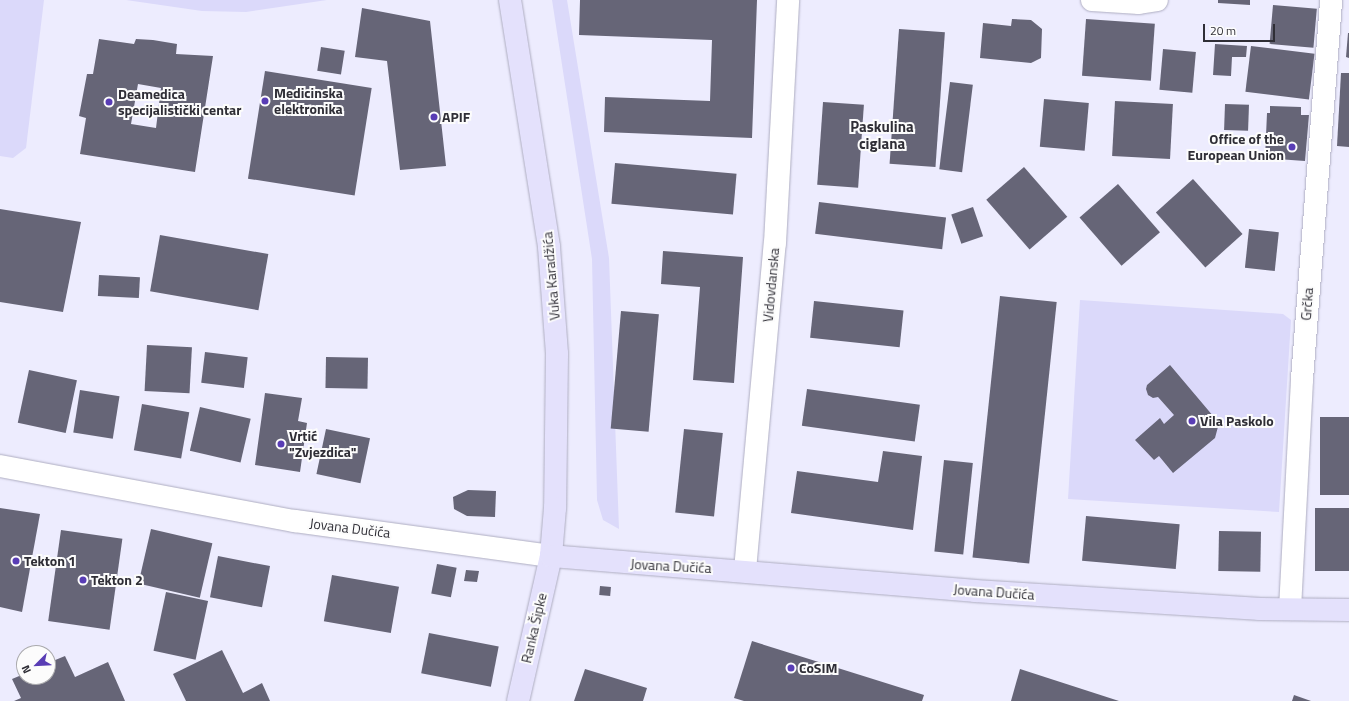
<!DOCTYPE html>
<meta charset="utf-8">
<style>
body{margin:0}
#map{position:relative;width:1349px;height:701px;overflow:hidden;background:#edecfe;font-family:"Titillium Web",sans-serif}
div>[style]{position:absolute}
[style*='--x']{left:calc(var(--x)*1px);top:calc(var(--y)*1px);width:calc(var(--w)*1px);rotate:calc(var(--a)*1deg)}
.green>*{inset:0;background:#dbd9fa}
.building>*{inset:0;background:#666577;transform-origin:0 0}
.roads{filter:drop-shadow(0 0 1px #aeadc1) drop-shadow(0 0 1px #aeadc1)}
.street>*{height:22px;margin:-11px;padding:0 11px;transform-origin:11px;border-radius:11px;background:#fff}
.secondary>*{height:22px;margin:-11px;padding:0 11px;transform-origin:11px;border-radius:11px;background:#e4e1fc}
.dots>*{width:11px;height:11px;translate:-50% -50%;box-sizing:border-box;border:2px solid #fcfcfc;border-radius:50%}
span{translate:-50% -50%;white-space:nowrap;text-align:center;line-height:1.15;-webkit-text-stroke:4px #fcfcfc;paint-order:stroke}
.poi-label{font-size:14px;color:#2f2e36;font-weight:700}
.left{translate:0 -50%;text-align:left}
.right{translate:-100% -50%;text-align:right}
.street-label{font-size:14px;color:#2f2e36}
.neighbourhood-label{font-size:15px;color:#2f2e36;font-weight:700}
.north{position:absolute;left:16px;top:645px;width:40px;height:40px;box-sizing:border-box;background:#fcfcfc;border:1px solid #aaaaad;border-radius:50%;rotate:246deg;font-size:11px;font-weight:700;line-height:16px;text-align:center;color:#2f2e36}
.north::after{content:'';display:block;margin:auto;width:14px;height:18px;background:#593db5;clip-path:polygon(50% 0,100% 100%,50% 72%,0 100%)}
.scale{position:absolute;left:1203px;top:24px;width:72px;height:18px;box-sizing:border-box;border:2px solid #2f2e36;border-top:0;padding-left:5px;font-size:12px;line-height:14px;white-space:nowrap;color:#2f2e36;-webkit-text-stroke:3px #fcfcfc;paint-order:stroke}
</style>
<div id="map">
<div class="green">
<div style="clip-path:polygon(0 0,44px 0,26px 148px,13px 158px,0 156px)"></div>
<div style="clip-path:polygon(126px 0,327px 0,246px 12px,202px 11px)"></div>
<div style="clip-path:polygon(552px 0,567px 0,609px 258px,619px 529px,603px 520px,597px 500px,592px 259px)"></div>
<div style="clip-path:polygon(1080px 300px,1283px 314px,1291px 320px,1279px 512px,1068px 499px)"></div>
</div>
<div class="building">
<div style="clip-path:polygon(580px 0,757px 0,752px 138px,604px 132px,605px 97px,710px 101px,712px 40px,579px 35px)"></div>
<div style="clip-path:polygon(1218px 0,1250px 0,1250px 5px,1218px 3px)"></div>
<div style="left:1273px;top:5px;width:44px;height:39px;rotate:5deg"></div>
<div style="clip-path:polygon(362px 8px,430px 21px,446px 166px,400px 170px,387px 61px,355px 57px)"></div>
<div style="clip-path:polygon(1012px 19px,1031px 20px,1042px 29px,1041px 58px,1031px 63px,980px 58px,983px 23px,1011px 26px)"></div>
<div style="left:1086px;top:19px;width:69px;height:57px;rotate:4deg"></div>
<div style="left:899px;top:29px;width:46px;height:135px;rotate:4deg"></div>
<div style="clip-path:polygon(1348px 33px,1349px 33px,1349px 58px,1346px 57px)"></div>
<div style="clip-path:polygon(evenodd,99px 39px,134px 44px,136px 39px,153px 40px,177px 44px,176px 54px,213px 56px,195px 172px,80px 154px,86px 118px,79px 116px,87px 74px,93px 74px,99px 39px,138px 84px,161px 88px,156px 128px,131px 124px,138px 84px)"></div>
<div style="clip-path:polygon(1215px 44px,1247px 46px,1246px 57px,1232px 57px,1231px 76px,1213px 75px)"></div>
<div style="left:1251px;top:46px;width:64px;height:46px;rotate:7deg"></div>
<div style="left:321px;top:47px;width:24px;height:24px;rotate:9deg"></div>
<div style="left:1163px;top:49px;width:33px;height:41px;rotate:5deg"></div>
<div style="left:265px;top:71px;width:108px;height:109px;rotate:9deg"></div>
<div style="clip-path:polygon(1341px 73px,1349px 73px,1349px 147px,1337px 146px)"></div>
<div style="left:950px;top:82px;width:23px;height:88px;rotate:7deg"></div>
<div style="left:1044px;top:99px;width:45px;height:48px;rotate:5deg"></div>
<div style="left:1115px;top:101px;width:58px;height:55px;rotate:3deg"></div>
<div style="left:823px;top:102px;width:41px;height:83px;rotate:4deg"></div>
<div style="left:1225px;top:104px;width:24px;height:26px;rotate:2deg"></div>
<div style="clip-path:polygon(1270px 106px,1301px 107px,1301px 115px,1309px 115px,1305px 161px,1265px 158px,1267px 113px,1270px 113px)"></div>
<div style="left:615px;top:163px;width:122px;height:41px;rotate:5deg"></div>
<div style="left:1024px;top:167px;width:66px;height:50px;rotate:49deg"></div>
<div style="left:1193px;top:179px;width:74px;height:50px;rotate:48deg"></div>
<div style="left:1118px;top:184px;width:64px;height:51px;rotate:49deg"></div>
<div style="left:819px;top:202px;width:128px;height:32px;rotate:7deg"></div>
<div style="left:973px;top:207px;width:31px;height:23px;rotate:71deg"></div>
<div style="clip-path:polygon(0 209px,81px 222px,63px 312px,0 302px)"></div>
<div style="left:1249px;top:229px;width:30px;height:39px;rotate:6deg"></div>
<div style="left:160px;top:235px;width:110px;height:57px;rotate:10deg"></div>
<div style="clip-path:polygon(663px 251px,743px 257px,734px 383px,693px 380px,700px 287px,661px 284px)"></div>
<div style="left:99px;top:275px;width:41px;height:21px;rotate:3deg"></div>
<div style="left:1000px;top:296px;width:57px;height:263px;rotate:6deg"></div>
<div style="left:814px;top:301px;width:90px;height:37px;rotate:6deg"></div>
<div style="left:621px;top:311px;width:38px;height:118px;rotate:5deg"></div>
<div style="left:147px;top:345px;width:45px;height:46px;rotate:3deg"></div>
<div style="left:205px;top:352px;width:43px;height:31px;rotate:7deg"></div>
<div style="left:326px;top:357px;width:42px;height:31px;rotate:1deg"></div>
<div style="clip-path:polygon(1170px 365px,1219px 423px,1215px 438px,1173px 473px,1159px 456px,1154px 460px,1135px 440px,1160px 418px,1164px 424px,1174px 415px,1158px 397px,1153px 398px,1148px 395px,1146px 389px,1147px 385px)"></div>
<div style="left:29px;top:370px;width:49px;height:54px;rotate:12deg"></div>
<div style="left:807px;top:389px;width:114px;height:37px;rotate:8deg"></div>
<div style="left:80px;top:390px;width:40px;height:43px;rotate:9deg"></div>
<div style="clip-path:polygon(265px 393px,302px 398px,298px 421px,307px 423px,300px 472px,255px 465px)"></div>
<div style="left:142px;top:404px;width:48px;height:47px;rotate:10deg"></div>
<div style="left:200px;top:407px;width:52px;height:45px;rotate:13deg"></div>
<div style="left:1320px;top:417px;width:29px;height:78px"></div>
<div style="left:326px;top:429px;width:45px;height:46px;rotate:12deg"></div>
<div style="left:684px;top:429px;width:39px;height:84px;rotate:6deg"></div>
<div style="clip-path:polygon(883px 451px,922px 456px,913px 530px,791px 513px,797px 471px,878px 482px)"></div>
<div style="left:944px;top:460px;width:29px;height:92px;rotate:6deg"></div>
<div style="clip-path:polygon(468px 490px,496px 491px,495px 517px,467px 516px,454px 509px,453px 497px)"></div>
<div style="clip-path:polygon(0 508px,40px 514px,22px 612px,0 607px)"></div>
<div style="left:1349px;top:508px;width:63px;height:34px;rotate:90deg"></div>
<div style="left:1086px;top:516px;width:94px;height:45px;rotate:5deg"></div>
<div style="left:151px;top:529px;width:63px;height:56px;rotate:13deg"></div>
<div style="left:61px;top:530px;width:62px;height:92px;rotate:8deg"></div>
<div style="left:1219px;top:531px;width:42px;height:40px;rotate:1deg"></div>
<div style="left:218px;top:556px;width:53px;height:42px;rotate:11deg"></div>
<div style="left:437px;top:564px;width:20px;height:30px;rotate:11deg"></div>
<div style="clip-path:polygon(466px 570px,479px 571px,477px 582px,464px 581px)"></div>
<div style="left:332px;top:575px;width:68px;height:47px;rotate:10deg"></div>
<div style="left:600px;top:586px;width:11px;height:9px;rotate:5deg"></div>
<div style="left:166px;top:592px;width:43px;height:60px;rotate:12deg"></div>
<div style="left:429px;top:633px;width:71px;height:41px;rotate:11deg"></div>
<div style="clip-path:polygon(752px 641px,924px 695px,922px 701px,744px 701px,734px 698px)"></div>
<div style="clip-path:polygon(222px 650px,243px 693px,262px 683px,270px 701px,186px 701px,173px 674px)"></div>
<div style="clip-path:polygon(65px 656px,75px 677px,108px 662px,125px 701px,14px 701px,21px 698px,12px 679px,24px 674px,24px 677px,48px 677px,48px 663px)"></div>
<div style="clip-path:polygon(585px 669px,647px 688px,643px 701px,574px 701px)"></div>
<div style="clip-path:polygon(1020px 669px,1119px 701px,1011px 701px)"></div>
<div style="clip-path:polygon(1294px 695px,1311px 701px,1292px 701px)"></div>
</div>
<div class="roads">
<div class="street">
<div style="--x:1092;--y:0;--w:47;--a:3.7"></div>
<div style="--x:1139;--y:3;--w:18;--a:-9"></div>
<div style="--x:0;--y:466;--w:300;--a:10.6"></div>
<div style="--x:295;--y:521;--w:258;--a:7.8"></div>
<div style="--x:745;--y:570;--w:328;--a:-84.8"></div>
<div style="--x:775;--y:243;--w:243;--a:-86.9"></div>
<div style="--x:1290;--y:609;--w:230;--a:-87"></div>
<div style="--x:1302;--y:379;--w:380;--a:-85.6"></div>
</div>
<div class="secondary">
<div style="--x:510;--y:0;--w:250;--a:81"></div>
<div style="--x:549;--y:247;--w:107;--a:85.7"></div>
<div style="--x:557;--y:354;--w:154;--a:90.7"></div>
<div style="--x:555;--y:508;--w:48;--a:94.8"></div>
<div style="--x:551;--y:556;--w:149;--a:102.8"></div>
<div style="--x:551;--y:556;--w:425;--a:4.7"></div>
<div style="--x:975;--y:591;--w:286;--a:3.6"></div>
<div style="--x:1260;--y:609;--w:89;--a:0.6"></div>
</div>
</div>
<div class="dots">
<div style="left:265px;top:101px;background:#593db5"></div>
<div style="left:109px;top:102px;background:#593db5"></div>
<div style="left:434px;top:117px;background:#593db5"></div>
<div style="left:1292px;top:147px;background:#593db5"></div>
<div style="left:1192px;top:421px;background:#593db5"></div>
<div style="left:281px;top:444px;background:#593db5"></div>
<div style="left:16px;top:561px;background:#593db5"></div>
<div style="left:83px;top:580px;background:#593db5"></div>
<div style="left:791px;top:668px;background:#593db5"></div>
</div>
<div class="poi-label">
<span class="left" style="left:274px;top:101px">Medicinska<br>elektronika</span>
<span class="left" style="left:118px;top:102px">Deamedica<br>specijalistički centar</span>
<span class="left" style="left:442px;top:117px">APIF</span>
<span class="right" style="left:1284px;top:147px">Office of the<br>European Union</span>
<span class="left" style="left:1200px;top:421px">Vila Paskolo</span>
<span class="left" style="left:289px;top:444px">Vrtić<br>"Zvjezdica"</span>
<span class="left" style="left:24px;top:561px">Tekton 1</span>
<span class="left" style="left:91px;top:580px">Tekton 2</span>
<span class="left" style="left:799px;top:668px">CoSIM</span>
</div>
<div class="street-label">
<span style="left:551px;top:276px;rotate:-95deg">Vuka Karadžića</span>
<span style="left:771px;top:285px;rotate:-85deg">Vidovdanska</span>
<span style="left:1307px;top:304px;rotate:-86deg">Grčka</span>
<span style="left:350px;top:528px;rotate:7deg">Jovana Dučića</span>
<span style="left:671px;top:566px;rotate:3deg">Jovana Dučića</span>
<span style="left:994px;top:592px;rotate:4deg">Jovana Dučića</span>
<span style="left:534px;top:628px;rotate:-77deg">Ranka Šipke</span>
</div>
<div class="neighbourhood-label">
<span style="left:882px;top:135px">Paskulina<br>ciglana</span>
</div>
<div class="north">N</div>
<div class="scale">20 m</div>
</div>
